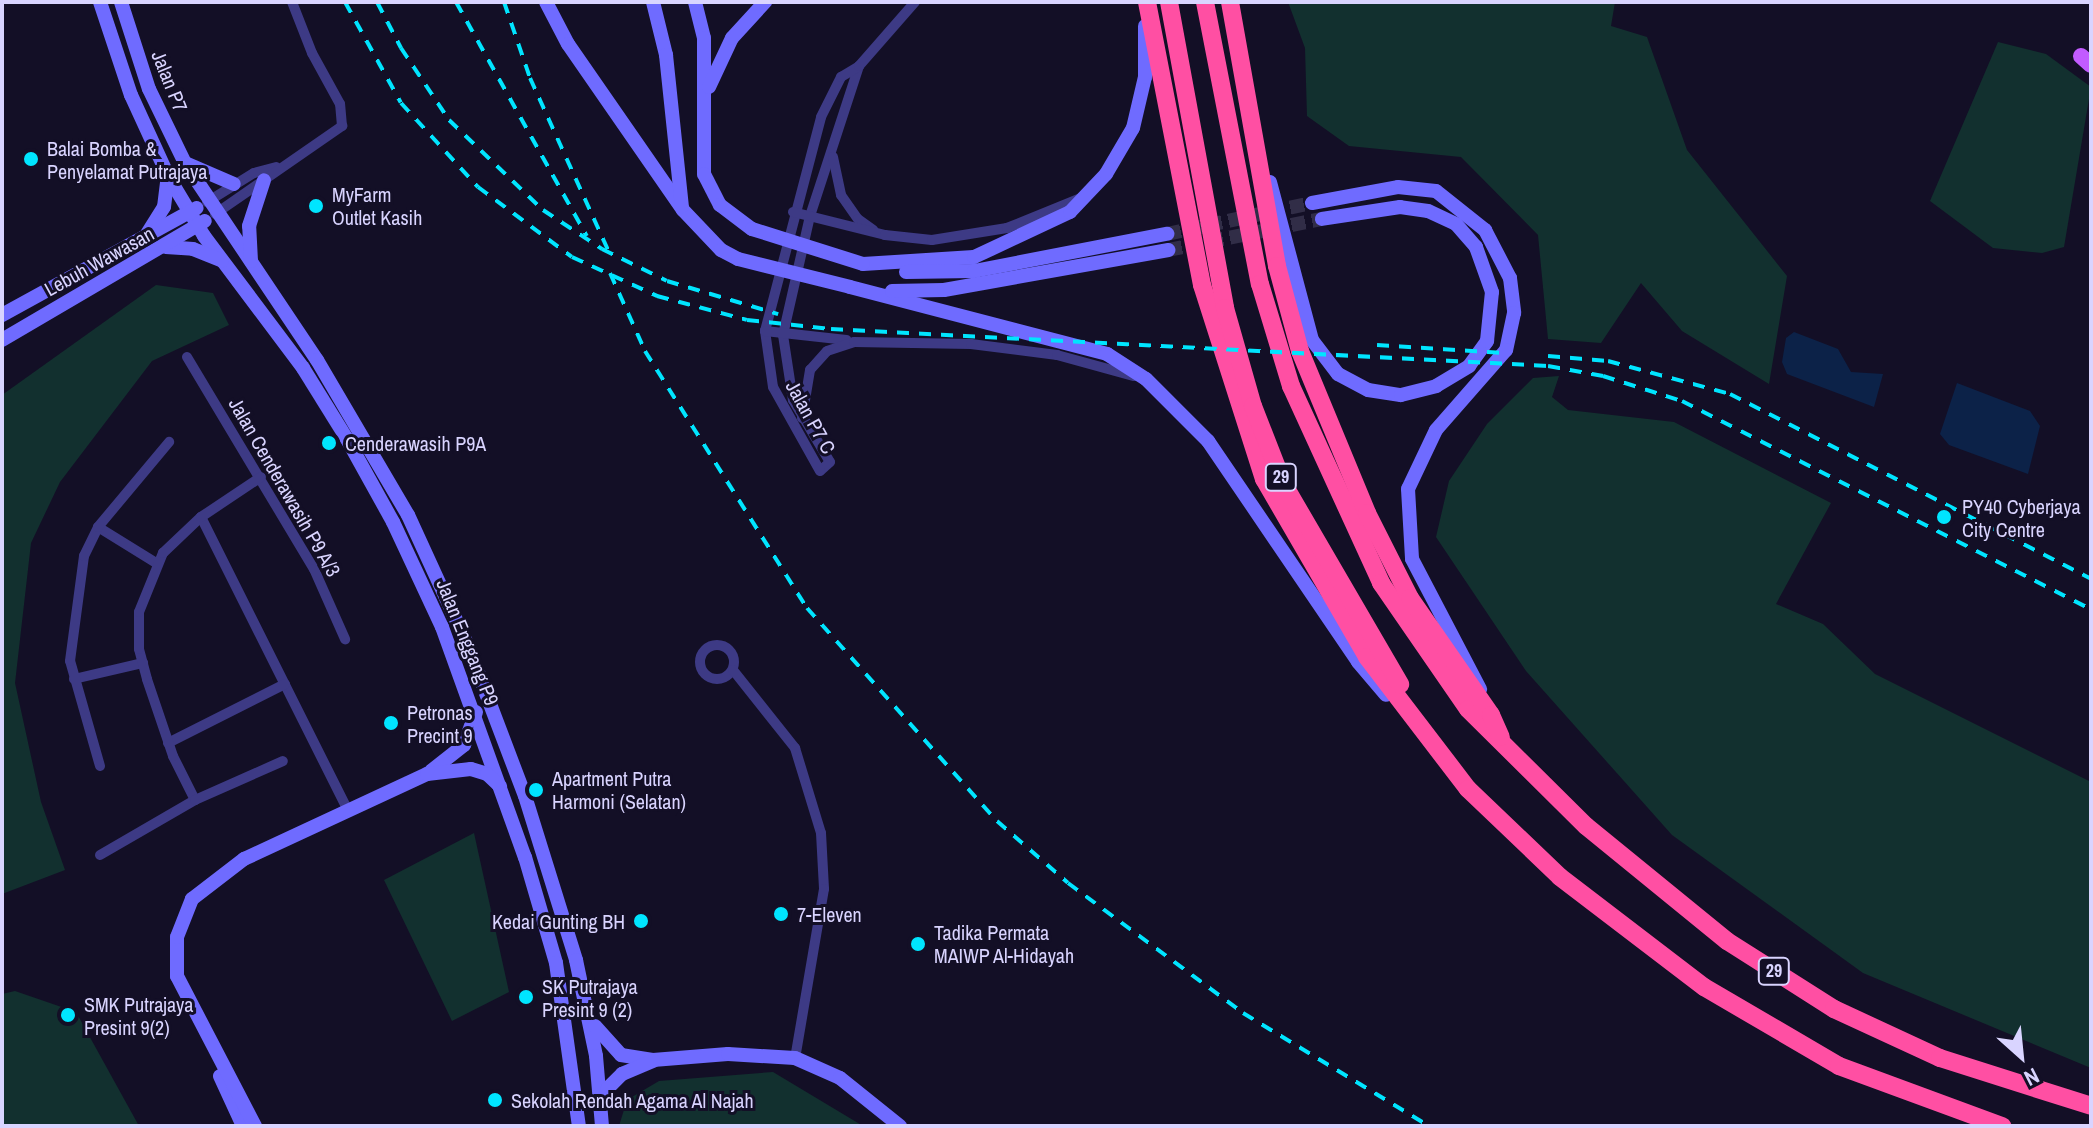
<!DOCTYPE html>
<style>
body{margin:0}
#map{position:relative;width:2093px;height:1128px;overflow:hidden;background:#130f26;font-family:"Archivo Narrow",sans-serif}
div>[style]{position:absolute}
[style*='--x']{left:calc(var(--x)*1px);top:calc(var(--y)*1px);width:calc(var(--w)*1px);rotate:calc(var(--a)*1deg)}
.green>*{inset:0;background:#12302f}
.water>*{inset:0;background:#0c2248}
.secondary-tunnel>*{height:14px;margin-top:-7px;transform-origin:0;background:repeating-linear-gradient(90deg,#312d47 0 14px,transparent 0 21px)}
.street>*{height:10px;margin:-5px;padding:0 5px;transform-origin:5px;border-radius:5px;background:#3d3a85}
.street>.ring{margin:-5px;padding:0;box-sizing:content-box;background:none;border:10px solid #3d3a85;border-radius:50%}
.secondary>*{height:14px;margin:-7px;padding:0 7px;transform-origin:7px;border-radius:7px;background:#6f6bff}
.primary>*{height:16px;margin:-8px;padding:0 8px;transform-origin:8px;border-radius:8px;background:#c25bff}
.highway>*{height:18px;margin:-9px;padding:0 9px;transform-origin:9px;border-radius:9px;background:#ff4fa3}
.rail>*{height:4px;margin-top:-2px;transform-origin:0;background:repeating-linear-gradient(90deg,#00e5ff 0 12px,transparent 0 22px)}
.secondary-bridge>*{height:14px;margin:-7px;padding:0 7px;transform-origin:7px;border-radius:7px;background:#6f6bff}
.dots>*{width:22px;height:22px;translate:-50% -50%;box-sizing:border-box;border:4px solid #130f26;border-radius:50%}
span{translate:-50% -50%;white-space:nowrap;text-align:center;line-height:1.15;-webkit-text-stroke:6px #130f26;paint-order:stroke}
.shield-label span{padding:2px 6px;background:#130f26;border:2px solid;border-radius:6px;-webkit-text-stroke-width:0}
.shield-label{font-size:18px;color:#d9d4ff;font-weight:700}
.street-label{font-size:20px;color:#d9d4ff}
.poi-label{font-size:20px;color:#d9d4ff}
.left{translate:0 -50%;text-align:left}
.right{translate:-100% -50%;text-align:right}
.frame{position:absolute;inset:0;border:4px solid #d9d4ff;pointer-events:none}
.north{position:absolute;left:1981px;top:1016px;width:80px;height:80px;-webkit-text-stroke:6px #130f26;paint-order:stroke;rotate:153deg;font-size:22px;font-weight:700;line-height:32px;text-align:center;color:#d9d4ff}
.north::after{content:'';display:block;margin:auto;width:28px;height:36px;background:#d9d4ff;clip-path:polygon(50% 0,100% 100%,50% 72%,0 100%)}
</style>
<div id="map">
<div class="green">
<div style="clip-path:polygon(1288px 2px,1615px 2px,1611px 26px,1647px 37px,1687px 150px,1787px 276px,1769px 384px,1682px 331px,1641px 283px,1601px 343px,1548px 339px,1538px 235px,1461px 157px,1349px 146px,1307px 116px,1305px 48px)"></div>
<div style="clip-path:polygon(1998px 42px,2046px 54px,2091px 87px,2064px 247px,2042px 253px,1993px 248px,1930px 201px)"></div>
<div style="clip-path:polygon(156px 285px,213px 293px,229px 325px,152px 361px,60px 482px,31px 543px,15px 683px,41px 802px,65px 870px,2px 894px,2px 395px)"></div>
<div style="clip-path:polygon(1559px 376px,1552px 397px,1568px 410px,1674px 422px,1831px 503px,1776px 604px,1823px 624px,1875px 674px,2091px 782px,2091px 1068px,1863px 973px,1672px 835px,1526px 671px,1436px 537px,1449px 481px,1487px 424px,1533px 378px)"></div>
<div style="clip-path:polygon(474px 833px,509px 992px,452px 1021px,384px 880px)"></div>
<div style="clip-path:polygon(15px 991px,76px 1012px,139px 1126px,2px 1126px,2px 994px)"></div>
<div style="clip-path:polygon(773px 1072px,863px 1126px,619px 1126px,627px 1100px,659px 1081px)"></div>
</div>
<div class="water">
<div style="clip-path:polygon(1794px 332px,1838px 349px,1851px 372px,1883px 374px,1874px 407px,1787px 374px,1782px 362px,1786px 338px)"></div>
<div style="clip-path:polygon(1957px 383px,2030px 411px,2040px 426px,2028px 474px,1949px 445px,1940px 434px)"></div>
</div>
<div class="secondary-tunnel">
<div style="--x:1167;--y:234;--w:148;--a:-12.1"></div>
<div style="--x:1168;--y:250;--w:157;--a:-11.4"></div>
</div>
<div class="street">
<div style="--x:859;--y:66;--w:158;--a:108.1"></div>
<div style="--x:810;--y:216;--w:122;--a:102.8"></div>
<div style="--x:783;--y:335;--w:66;--a:81.3"></div>
<div style="--x:793;--y:400;--w:72;--a:59.2"></div>
<div style="--x:830;--y:462;--w:13;--a:138"></div>
<div style="--x:820;--y:471;--w:96;--a:-119.2"></div>
<div style="--x:773;--y:387;--w:57;--a:-98.1"></div>
<div style="--x:765;--y:331;--w:221;--a:-75.3"></div>
<div style="--x:821;--y:117;--w:45;--a:-63.4"></div>
<div style="--x:841;--y:77;--w:21;--a:-31"></div>
<div style="--x:859;--y:66;--w:85;--a:-48.8"></div>
<div style="--x:833;--y:157;--w:39;--a:78"></div>
<div style="--x:841;--y:195;--w:29;--a:55"></div>
<div style="--x:858;--y:219;--w:19;--a:36"></div>
<div style="--x:207;--y:202;--w:55;--a:-31.7"></div>
<div style="--x:254;--y:173;--w:23;--a:-15"></div>
<div style="--x:793;--y:212;--w:95;--a:14"></div>
<div style="--x:885;--y:235;--w:47;--a:6.1"></div>
<div style="--x:932;--y:240;--w:76;--a:-9.1"></div>
<div style="--x:1007;--y:228;--w:80;--a:-22.1"></div>
<div style="--x:215;--y:214;--w:155;--a:-34.7"></div>
<div style="--x:342;--y:126;--w:22;--a:-95"></div>
<div style="--x:340;--y:104;--w:58;--a:-118.8"></div>
<div style="--x:312;--y:53;--w:55;--a:-111.4"></div>
<div style="--x:765;--y:331;--w:82;--a:6.3"></div>
<div style="--x:187;--y:357;--w:247;--a:59.1"></div>
<div style="--x:314;--y:569;--w:77;--a:66.1"></div>
<div style="--x:802;--y:418;--w:49;--a:-80.5"></div>
<div style="--x:810;--y:370;--w:25;--a:-48"></div>
<div style="--x:827;--y:351;--w:28;--a:-18"></div>
<div style="--x:854;--y:342;--w:117;--a:1"></div>
<div style="--x:971;--y:344;--w:87;--a:7.3"></div>
<div style="--x:1057;--y:355;--w:80;--a:15.3"></div>
<div style="--x:201;--y:517;--w:328;--a:63.4"></div>
<div style="--x:98;--y:527;--w:68;--a:31.8"></div>
<div class="ring" style="left:700px;top:645px;width:24px;height:24px"></div>
<div style="--x:733;--y:670;--w:100;--a:51.5"></div>
<div style="--x:795;--y:748;--w:89;--a:73"></div>
<div style="--x:821;--y:833;--w:56;--a:86.9"></div>
<div style="--x:824;--y:889;--w:171;--a:99.7"></div>
<div style="--x:74;--y:679;--w:71;--a:-13.1"></div>
<div style="--x:168;--y:743;--w:131;--a:-26.8"></div>
<div style="--x:100;--y:766;--w:109;--a:-105.9"></div>
<div style="--x:70;--y:661;--w:106;--a:-82.4"></div>
<div style="--x:84;--y:556;--w:32;--a:-64"></div>
<div style="--x:98;--y:527;--w:111;--a:-50.1"></div>
<div style="--x:195;--y:800;--w:49;--a:-116.6"></div>
<div style="--x:173;--y:756;--w:81;--a:-108.7"></div>
<div style="--x:147;--y:679;--w:31;--a:-105"></div>
<div style="--x:139;--y:649;--w:37;--a:-90"></div>
<div style="--x:139;--y:612;--w:64;--a:-67.9"></div>
<div style="--x:163;--y:553;--w:52;--a:-43.5"></div>
<div style="--x:201;--y:517;--w:72;--a:-33.7"></div>
<div style="--x:100;--y:855;--w:110;--a:-30.1"></div>
<div style="--x:195;--y:800;--w:96;--a:-23.9"></div>
</div>
<div class="secondary">
<div style="--x:100;--y:2;--w:98;--a:71.6"></div>
<div style="--x:131;--y:95;--w:89;--a:65.4"></div>
<div style="--x:168;--y:176;--w:70;--a:59"></div>
<div style="--x:204;--y:236;--w:165;--a:53.1"></div>
<div style="--x:303;--y:368;--w:84;--a:58.2"></div>
<div style="--x:347;--y:439;--w:95;--a:61"></div>
<div style="--x:393;--y:522;--w:116;--a:65"></div>
<div style="--x:442;--y:627;--w:245;--a:70.2"></div>
<div style="--x:525;--y:857;--w:110;--a:73.7"></div>
<div style="--x:556;--y:963;--w:165;--a:82"></div>
<div style="--x:121;--y:2;--w:91;--a:72.2"></div>
<div style="--x:149;--y:89;--w:82;--a:64.1"></div>
<div style="--x:185;--y:163;--w:237;--a:56.2"></div>
<div style="--x:317;--y:360;--w:180;--a:59.6"></div>
<div style="--x:408;--y:515;--w:144;--a:65.4"></div>
<div style="--x:468;--y:646;--w:160;--a:69.2"></div>
<div style="--x:525;--y:796;--w:172;--a:72.7"></div>
<div style="--x:576;--y:960;--w:98;--a:78.2"></div>
<div style="--x:596;--y:1056;--w:70;--a:85.1"></div>
<div style="--x:546;--y:2;--w:47;--a:62.4"></div>
<div style="--x:568;--y:44;--w:202;--a:55.3"></div>
<div style="--x:683;--y:210;--w:55;--a:46.5"></div>
<div style="--x:721;--y:250;--w:19;--a:28"></div>
<div style="--x:653;--y:2;--w:55;--a:76.2"></div>
<div style="--x:666;--y:55;--w:152;--a:84"></div>
<div style="--x:695;--y:2;--w:37;--a:76"></div>
<div style="--x:704;--y:38;--w:136;--a:90"></div>
<div style="--x:704;--y:174;--w:35;--a:63"></div>
<div style="--x:720;--y:205;--w:40;--a:37"></div>
<div style="--x:709;--y:87;--w:54;--a:-64.9"></div>
<div style="--x:732;--y:38;--w:49;--a:-47.5"></div>
<div style="--x:185;--y:163;--w:53;--a:23.2"></div>
<div style="--x:1270;--y:182;--w:163;--a:75.1"></div>
<div style="--x:1312;--y:340;--w:43;--a:52.6"></div>
<div style="--x:1338;--y:374;--w:34;--a:28"></div>
<div style="--x:1368;--y:390;--w:33;--a:9"></div>
<div style="--x:1401;--y:395;--w:36;--a:-14"></div>
<div style="--x:1436;--y:386;--w:39;--a:-31"></div>
<div style="--x:1469;--y:366;--w:31;--a:-54"></div>
<div style="--x:1487;--y:341;--w:49;--a:-84.2"></div>
<div style="--x:1492;--y:292;--w:48;--a:-109.6"></div>
<div style="--x:1476;--y:247;--w:30;--a:-131"></div>
<div style="--x:1456;--y:224;--w:31;--a:-155"></div>
<div style="--x:1428;--y:211;--w:28;--a:-172"></div>
<div style="--x:1400;--y:207;--w:79;--a:171.3"></div>
<div style="--x:1312;--y:203;--w:87;--a:-10.5"></div>
<div style="--x:1398;--y:187;--w:38;--a:6"></div>
<div style="--x:1436;--y:191;--w:63;--a:38.5"></div>
<div style="--x:1485;--y:230;--w:54;--a:62.5"></div>
<div style="--x:1510;--y:278;--w:35;--a:83"></div>
<div style="--x:1514;--y:313;--w:38;--a:102"></div>
<div style="--x:1506;--y:350;--w:106;--a:131.2"></div>
<div style="--x:1436;--y:430;--w:65;--a:115.4"></div>
<div style="--x:1408;--y:489;--w:70;--a:86.7"></div>
<div style="--x:1412;--y:559;--w:147;--a:62.4"></div>
<div style="--x:147;--y:234;--w:32;--a:-58"></div>
<div style="--x:164;--y:207;--w:31;--a:-83"></div>
<div style="--x:166;--y:247;--w:27;--a:4"></div>
<div style="--x:193;--y:249;--w:31;--a:22"></div>
<div style="--x:251;--y:261;--w:35;--a:-93"></div>
<div style="--x:249;--y:226;--w:48;--a:-71.9"></div>
<div style="--x:863;--y:264;--w:111;--a:-3.6"></div>
<div style="--x:974;--y:257;--w:106;--a:-25.1"></div>
<div style="--x:1070;--y:212;--w:52;--a:-46.5"></div>
<div style="--x:1106;--y:174;--w:53;--a:-59.6"></div>
<div style="--x:1133;--y:128;--w:52;--a:-76.8"></div>
<div style="--x:1145;--y:77;--w:51;--a:-90"></div>
<div style="--x:906;--y:272;--w:68;--a:-0.8"></div>
<div style="--x:974;--y:271;--w:197;--a:-10.9"></div>
<div style="--x:850;--y:287;--w:266;--a:14.6"></div>
<div style="--x:1107;--y:354;--w:46;--a:32.7"></div>
<div style="--x:1146;--y:379;--w:88;--a:45"></div>
<div style="--x:1208;--y:441;--w:267;--a:55.8"></div>
<div style="--x:1358;--y:662;--w:43;--a:49.7"></div>
<div style="--x:892;--y:291;--w:52;--a:-1.1"></div>
<div style="--x:944;--y:290;--w:228;--a:-10.1"></div>
<div style="--x:2;--y:315;--w:222;--a:-28.8"></div>
<div style="--x:2;--y:340;--w:235;--a:-30.4"></div>
<div style="--x:431;--y:771;--w:42;--a:-38.2"></div>
<div style="--x:464;--y:745;--w:35;--a:-70"></div>
<div style="--x:595;--y:1026;--w:39;--a:48"></div>
<div style="--x:621;--y:1055;--w:32;--a:9"></div>
<div style="--x:653;--y:1060;--w:75;--a:-4.6"></div>
<div style="--x:728;--y:1054;--w:67;--a:3.4"></div>
<div style="--x:795;--y:1058;--w:49;--a:24"></div>
<div style="--x:840;--y:1078;--w:77;--a:38.7"></div>
<div style="--x:220;--y:1076;--w:55;--a:65.3"></div>
<div style="--x:603;--y:1105;--w:18;--a:-74"></div>
<div style="--x:608;--y:1088;--w:20;--a:-45"></div>
<div style="--x:622;--y:1074;--w:34;--a:-23"></div>
<div style="--x:255;--y:1126;--w:169;--a:-117.5"></div>
<div style="--x:177;--y:976;--w:39;--a:-90"></div>
<div style="--x:177;--y:937;--w:41;--a:-68.5"></div>
<div style="--x:192;--y:899;--w:66;--a:-37.6"></div>
<div style="--x:244;--y:859;--w:202;--a:-24.9"></div>
<div style="--x:427;--y:774;--w:44;--a:-6.5"></div>
<div style="--x:471;--y:769;--w:17;--a:17"></div>
<div style="--x:487;--y:774;--w:18;--a:43"></div>
</div>
<div class="primary">
<div style="--x:2081;--y:56;--w:13;--a:42"></div>
</div>
<div class="highway">
<div style="--x:1147;--y:2;--w:288;--a:79"></div>
<div style="--x:1202;--y:285;--w:204;--a:72.3"></div>
<div style="--x:1264;--y:479;--w:206;--a:59.9"></div>
<div style="--x:1367;--y:657;--w:166;--a:52.6"></div>
<div style="--x:1468;--y:789;--w:127;--a:43.7"></div>
<div style="--x:1560;--y:877;--w:181;--a:37.4"></div>
<div style="--x:1704;--y:987;--w:156;--a:30.3"></div>
<div style="--x:1839;--y:1066;--w:174;--a:20.2"></div>
<div style="--x:1169;--y:2;--w:311;--a:79.6"></div>
<div style="--x:1225;--y:308;--w:102;--a:74.1"></div>
<div style="--x:1253;--y:406;--w:83;--a:68.7"></div>
<div style="--x:1283;--y:483;--w:233;--a:59.8"></div>
<div style="--x:1205;--y:2;--w:287;--a:79"></div>
<div style="--x:1260;--y:284;--w:107;--a:73.1"></div>
<div style="--x:1291;--y:386;--w:217;--a:65.4"></div>
<div style="--x:1381;--y:583;--w:153;--a:55.4"></div>
<div style="--x:1468;--y:709;--w:166;--a:44.8"></div>
<div style="--x:1586;--y:826;--w:182;--a:39.2"></div>
<div style="--x:1727;--y:941;--w:127;--a:32.4"></div>
<div style="--x:1834;--y:1009;--w:117;--a:24.8"></div>
<div style="--x:1940;--y:1058;--w:158;--a:17.6"></div>
<div style="--x:1230;--y:2;--w:268;--a:79.9"></div>
<div style="--x:1277;--y:266;--w:88;--a:74.9"></div>
<div style="--x:1300;--y:351;--w:175;--a:67.5"></div>
<div style="--x:1367;--y:513;--w:95;--a:63.2"></div>
<div style="--x:1410;--y:598;--w:142;--a:55.3"></div>
<div style="--x:1491;--y:715;--w:24;--a:66"></div>
</div>
<div class="rail">
<div style="--x:345;--y:2;--w:115;--a:61"></div>
<div style="--x:401;--y:103;--w:114;--a:47.5"></div>
<div style="--x:478;--y:187;--w:117;--a:36.7"></div>
<div style="--x:572;--y:257;--w:94;--a:24.6"></div>
<div style="--x:657;--y:296;--w:93;--a:14.9"></div>
<div style="--x:747;--y:320;--w:84;--a:6.1"></div>
<div style="--x:831;--y:329;--w:718;--a:2.95"></div>
<div style="--x:1548;--y:366;--w:56;--a:10.3"></div>
<div style="--x:1603;--y:376;--w:83;--a:17.6"></div>
<div style="--x:1682;--y:401;--w:459;--a:27"></div>
<div style="--x:377;--y:2;--w:52;--a:62.4"></div>
<div style="--x:401;--y:48;--w:87;--a:56.3"></div>
<div style="--x:449;--y:120;--w:130;--a:43.8"></div>
<div style="--x:543;--y:210;--w:71;--a:33.5"></div>
<div style="--x:602;--y:249;--w:72;--a:26.2"></div>
<div style="--x:667;--y:281;--w:116;--a:16.6"></div>
<div style="--x:456;--y:2;--w:268;--a:60.8"></div>
<div style="--x:504;--y:2;--w:80;--a:71.1"></div>
<div style="--x:530;--y:78;--w:193;--a:65.6"></div>
<div style="--x:610;--y:273;--w:85;--a:65.8"></div>
<div style="--x:645;--y:351;--w:304;--a:57.8"></div>
<div style="--x:807;--y:608;--w:285;--a:48.3"></div>
<div style="--x:997;--y:821;--w:94;--a:41.1"></div>
<div style="--x:1068;--y:883;--w:218;--a:36.6"></div>
<div style="--x:1243;--y:1013;--w:218;--a:31.3"></div>
<div style="--x:1377;--y:345;--w:127;--a:3.6"></div>
<div style="--x:1548;--y:356;--w:60;--a:4.8"></div>
<div style="--x:1608;--y:361;--w:126;--a:15.1"></div>
<div style="--x:1730;--y:394;--w:406;--a:27.1"></div>
</div>
<div class="secondary-bridge">
<div style="--x:752;--y:229;--w:116;--a:17.5"></div>
<div style="--x:738;--y:259;--w:115;--a:14"></div>
</div>
<div class="dots">
<div style="left:31px;top:159px;background:#00e5ff"></div>
<div style="left:316px;top:206px;background:#00e5ff"></div>
<div style="left:329px;top:443px;background:#00e5ff"></div>
<div style="left:1944px;top:517px;background:#00e5ff"></div>
<div style="left:391px;top:723px;background:#00e5ff"></div>
<div style="left:536px;top:790px;background:#00e5ff"></div>
<div style="left:781px;top:914px;background:#00e5ff"></div>
<div style="left:641px;top:921px;background:#00e5ff"></div>
<div style="left:918px;top:944px;background:#00e5ff"></div>
<div style="left:526px;top:997px;background:#00e5ff"></div>
<div style="left:68px;top:1015px;background:#00e5ff"></div>
<div style="left:495px;top:1100px;background:#00e5ff"></div>
</div>
<div class="shield-label">
<span style="left:1281px;top:477px">29</span>
<span style="left:1774px;top:971px">29</span>
</div>
<div class="street-label">
<span style="left:170px;top:81px;rotate:68deg">Jalan P7</span>
<span style="left:99px;top:261px;rotate:-29deg">Lebuh Wawasan</span>
<span style="left:811px;top:417px;rotate:61deg">Jalan P7 C</span>
<span style="left:285px;top:487px;rotate:60deg">Jalan Cenderawasih P9 A/3</span>
<span style="left:468px;top:642px;rotate:68deg">Jalan Enggang P9</span>
</div>
<div class="poi-label">
<span class="left" style="left:47px;top:160px">Balai Bomba &amp;<br>Penyelamat Putrajaya</span>
<span class="left" style="left:332px;top:206px">MyFarm<br>Outlet Kasih</span>
<span class="left" style="left:345px;top:443px">Cenderawasih P9A</span>
<span class="left" style="left:1962px;top:518px">PY40 Cyberjaya<br>City Centre</span>
<span class="left" style="left:407px;top:724px">Petronas<br>Precint 9</span>
<span class="left" style="left:552px;top:790px">Apartment Putra<br>Harmoni (Selatan)</span>
<span class="left" style="left:797px;top:914px">7-Eleven</span>
<span class="right" style="left:625px;top:921px">Kedai Gunting BH</span>
<span class="left" style="left:934px;top:944px">Tadika Permata<br>MAIWP Al-Hidayah</span>
<span class="left" style="left:542px;top:998px">SK Putrajaya<br>Presint 9 (2)</span>
<span class="left" style="left:84px;top:1016px">SMK Putrajaya<br>Presint 9(2)</span>
<span class="left" style="left:511px;top:1100px">Sekolah Rendah Agama Al Najah</span>
</div>
<div class="frame"></div>
<div class="north">N</div>
</div>
